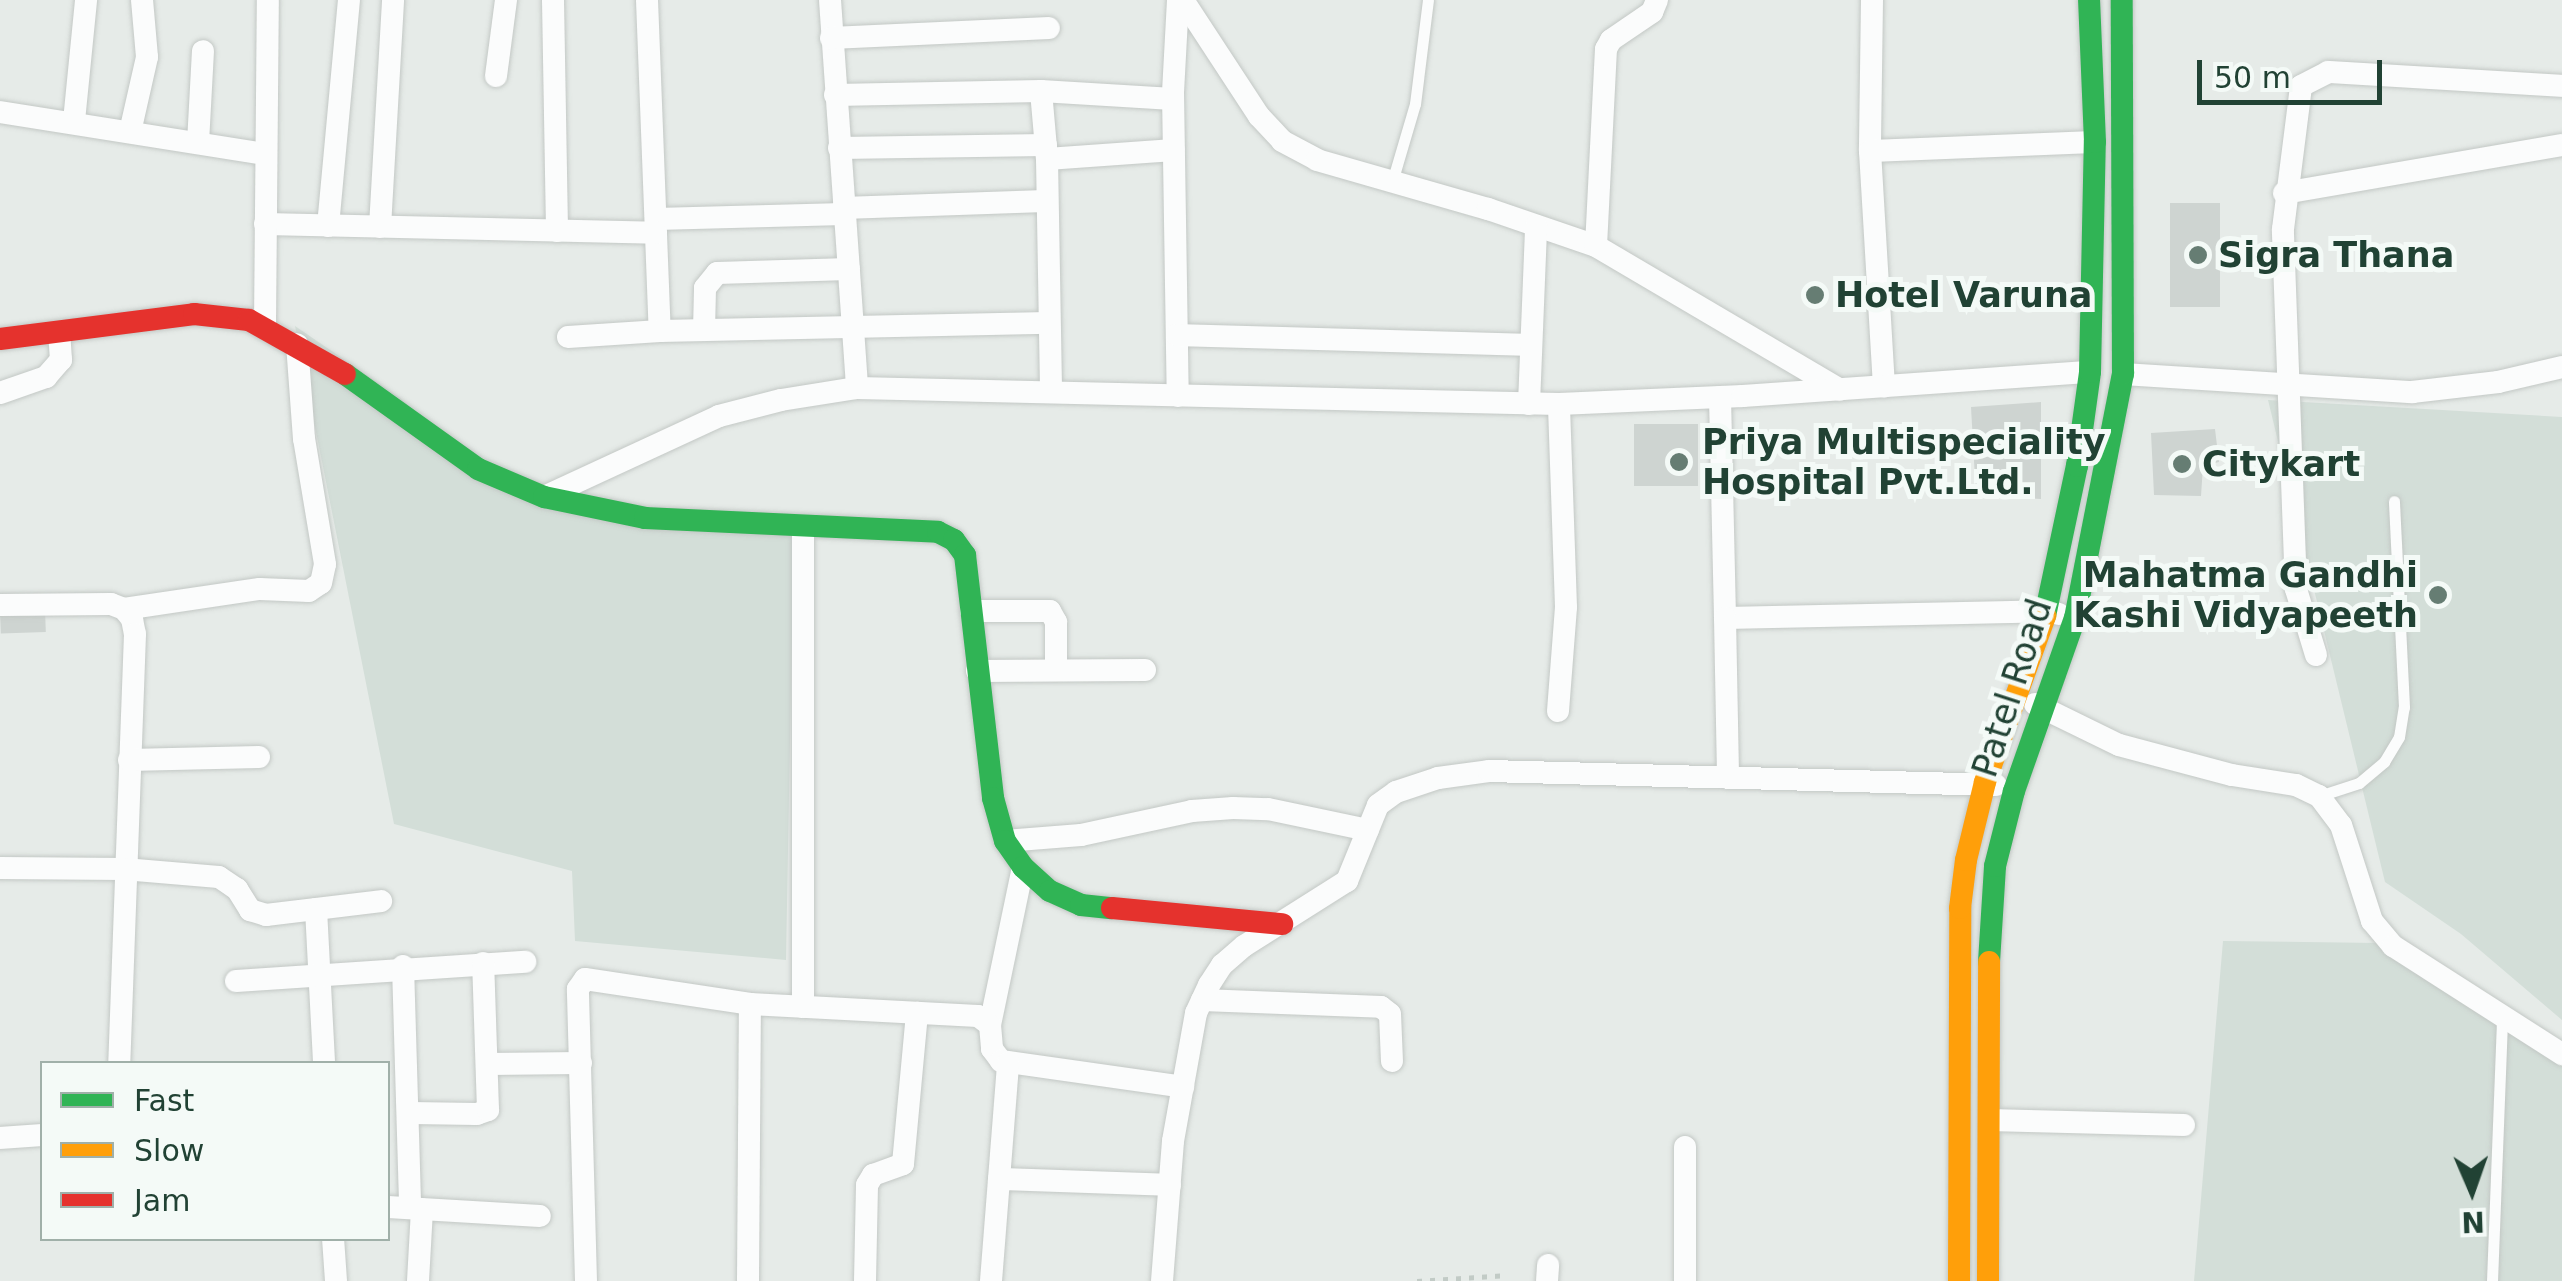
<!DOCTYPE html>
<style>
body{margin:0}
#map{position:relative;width:2562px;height:1281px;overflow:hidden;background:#e6ebe8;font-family:"DejaVu Sans",sans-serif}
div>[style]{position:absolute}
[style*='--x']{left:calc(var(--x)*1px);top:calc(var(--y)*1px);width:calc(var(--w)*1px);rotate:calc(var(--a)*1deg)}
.built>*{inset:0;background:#d3ded8}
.building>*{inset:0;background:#ced4d1;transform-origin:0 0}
.path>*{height:5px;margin-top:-2.5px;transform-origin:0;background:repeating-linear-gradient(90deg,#c2cbc6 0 5px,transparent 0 13px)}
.roads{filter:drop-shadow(0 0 2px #c3c8c5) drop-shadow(0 0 2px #c3c8c5)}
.lane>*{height:11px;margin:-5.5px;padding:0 5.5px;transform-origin:5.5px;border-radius:5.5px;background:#fbfcfc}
.street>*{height:22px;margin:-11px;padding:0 11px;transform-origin:11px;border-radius:11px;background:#fbfcfc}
.fast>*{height:22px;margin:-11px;padding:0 11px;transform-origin:11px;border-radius:11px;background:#30b455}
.slow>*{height:22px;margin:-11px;padding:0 11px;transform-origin:11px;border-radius:11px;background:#ff9f0a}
.jam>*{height:22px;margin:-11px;padding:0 11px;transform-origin:11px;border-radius:11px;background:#e5322d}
.dots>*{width:28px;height:28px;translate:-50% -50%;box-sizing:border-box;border:5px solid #f4faf7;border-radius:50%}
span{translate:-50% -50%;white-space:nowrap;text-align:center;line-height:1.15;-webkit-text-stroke:10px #f4faf7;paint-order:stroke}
.poi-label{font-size:35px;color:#214234;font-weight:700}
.left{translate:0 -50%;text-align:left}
.right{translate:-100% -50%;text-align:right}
.street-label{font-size:35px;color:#214234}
.legend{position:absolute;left:40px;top:1061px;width:350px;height:180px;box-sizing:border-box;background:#f4faf7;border:2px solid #a0b0a9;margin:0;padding:12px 18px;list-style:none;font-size:30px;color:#214234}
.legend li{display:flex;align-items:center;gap:20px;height:50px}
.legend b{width:50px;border:2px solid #a0b0a9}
.north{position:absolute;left:2422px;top:1141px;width:100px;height:100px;-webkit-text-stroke:8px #f4faf7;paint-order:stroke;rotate:178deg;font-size:28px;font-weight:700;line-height:40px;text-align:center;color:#214234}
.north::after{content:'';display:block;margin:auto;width:35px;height:45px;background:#214234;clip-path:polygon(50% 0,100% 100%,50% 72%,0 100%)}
.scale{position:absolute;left:2197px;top:60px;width:185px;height:45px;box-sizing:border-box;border:5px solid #214234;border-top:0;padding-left:12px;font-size:30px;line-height:35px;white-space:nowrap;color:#214234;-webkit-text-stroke:8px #f4faf7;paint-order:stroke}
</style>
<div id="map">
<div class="built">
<div style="clip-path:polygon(295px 326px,399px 397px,465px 455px,552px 487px,682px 521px,794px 523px,786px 960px,575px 941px,572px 871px,394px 824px)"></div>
<div style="clip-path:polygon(2268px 400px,2562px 417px,2562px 1020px,2461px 934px,2385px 882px)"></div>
<div style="clip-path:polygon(2223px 941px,2378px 943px,2562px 1057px,2562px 1281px,2194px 1281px)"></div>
</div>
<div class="building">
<div style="left:2170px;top:203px;width:50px;height:104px"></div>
<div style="clip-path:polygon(2041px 402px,2041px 499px,1976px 496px,1971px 407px)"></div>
<div style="left:1634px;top:424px;width:64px;height:62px"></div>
<div style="clip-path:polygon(2215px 429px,2219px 462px,2203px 466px,2201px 496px,2154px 495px,2151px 433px)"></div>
<div style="left:45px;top:609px;width:23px;height:45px;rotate:88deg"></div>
</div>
<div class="path">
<div style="--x:1417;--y:1281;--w:91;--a:-3.8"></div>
</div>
<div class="roads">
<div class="lane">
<div style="--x:1392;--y:182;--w:81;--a:-73.6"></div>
<div style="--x:1415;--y:104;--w:105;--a:-82.9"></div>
<div style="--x:2319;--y:796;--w:42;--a:-18"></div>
<div style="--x:2359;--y:783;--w:33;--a:-40"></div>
<div style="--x:2384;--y:762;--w:29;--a:-59"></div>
<div style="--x:2399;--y:737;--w:30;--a:-81"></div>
<div style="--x:2404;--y:707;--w:206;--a:-92.8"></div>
<div style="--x:2492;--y:1281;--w:266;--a:-87.8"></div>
</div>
<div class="street">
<div style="--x:553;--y:0;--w:231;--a:89"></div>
<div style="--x:647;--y:0;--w:331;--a:87.8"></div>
<div style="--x:830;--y:0;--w:389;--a:86"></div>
<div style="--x:1178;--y:0;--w:93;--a:93.1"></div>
<div style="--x:1173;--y:93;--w:303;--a:89.1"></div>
<div style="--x:1183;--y:0;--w:139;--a:56.8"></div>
<div style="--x:1259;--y:116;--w:34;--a:47"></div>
<div style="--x:1282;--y:141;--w:40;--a:28"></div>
<div style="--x:1317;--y:160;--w:178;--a:16"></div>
<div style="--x:1488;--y:209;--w:114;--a:18.9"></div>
<div style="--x:1596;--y:246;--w:283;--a:30.5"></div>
<div style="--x:1872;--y:0;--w:151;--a:90.8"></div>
<div style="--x:1870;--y:151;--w:236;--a:86.6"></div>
<div style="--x:831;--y:38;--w:218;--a:-2.6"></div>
<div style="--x:496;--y:76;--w:77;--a:-82.5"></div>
<div style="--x:1041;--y:91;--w:68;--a:85"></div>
<div style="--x:1047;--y:159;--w:233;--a:89"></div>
<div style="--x:835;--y:95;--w:206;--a:-1.1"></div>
<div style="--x:1041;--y:91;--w:132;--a:3.5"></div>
<div style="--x:0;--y:112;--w:269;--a:9"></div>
<div style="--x:74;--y:121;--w:122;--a:-84.3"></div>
<div style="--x:130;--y:132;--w:77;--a:-77.2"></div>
<div style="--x:147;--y:57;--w:57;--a:-95"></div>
<div style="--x:198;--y:143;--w:92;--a:-86.9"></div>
<div style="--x:839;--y:148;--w:207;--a:-0.8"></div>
<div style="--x:1870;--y:151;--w:225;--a:-2.3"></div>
<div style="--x:1047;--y:159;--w:127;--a:-4.1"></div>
<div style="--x:2284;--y:193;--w:282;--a:-9.8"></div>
<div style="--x:843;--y:208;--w:202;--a:-2"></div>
<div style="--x:656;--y:219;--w:188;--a:-1.5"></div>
<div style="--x:265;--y:224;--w:391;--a:1.3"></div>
<div style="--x:328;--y:226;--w:227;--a:-84.7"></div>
<div style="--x:380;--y:227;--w:227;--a:-86.7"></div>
<div style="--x:1596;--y:246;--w:197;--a:-87.1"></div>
<div style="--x:1606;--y:49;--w:10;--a:-61"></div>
<div style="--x:1611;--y:40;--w:50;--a:-34.3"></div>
<div style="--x:1652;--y:12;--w:13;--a:-67"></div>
<div style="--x:265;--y:326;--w:326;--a:-89.5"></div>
<div style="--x:704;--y:330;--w:42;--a:-88.6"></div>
<div style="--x:705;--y:288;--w:19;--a:-51"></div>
<div style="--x:717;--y:273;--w:132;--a:-1.7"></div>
<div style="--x:1177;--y:335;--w:354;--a:1.6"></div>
<div style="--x:568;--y:337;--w:92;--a:-3.7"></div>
<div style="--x:660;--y:331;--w:388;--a:-1.2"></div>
<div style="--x:2123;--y:374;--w:290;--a:3.6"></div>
<div style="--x:2412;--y:392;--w:87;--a:-6.6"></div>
<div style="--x:2498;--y:382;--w:66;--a:-13.2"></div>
<div style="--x:0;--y:393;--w:49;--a:-19.2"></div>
<div style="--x:46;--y:377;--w:23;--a:-49"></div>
<div style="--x:61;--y:360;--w:28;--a:-94"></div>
<div style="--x:1720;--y:397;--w:221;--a:88.7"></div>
<div style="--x:1725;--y:618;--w:322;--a:-1.2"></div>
<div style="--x:2047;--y:611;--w:12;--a:14"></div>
<div style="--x:1529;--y:404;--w:178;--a:-87.7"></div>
<div style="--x:544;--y:497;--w:193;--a:-24.8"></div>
<div style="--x:719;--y:416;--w:64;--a:-14.5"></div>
<div style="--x:781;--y:400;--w:77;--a:-9"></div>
<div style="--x:857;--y:388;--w:702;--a:1.31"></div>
<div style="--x:1559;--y:404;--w:184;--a:-2.5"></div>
<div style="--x:1743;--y:396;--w:348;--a:-4"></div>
<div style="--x:0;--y:605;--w:111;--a:-0.5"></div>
<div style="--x:111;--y:604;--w:14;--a:21"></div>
<div style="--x:124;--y:609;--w:13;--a:51"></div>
<div style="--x:132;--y:619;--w:15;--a:79"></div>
<div style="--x:135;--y:634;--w:430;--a:92.1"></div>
<div style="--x:124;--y:609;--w:137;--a:-8.4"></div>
<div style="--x:260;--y:589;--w:49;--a:2.3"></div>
<div style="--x:309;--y:591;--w:14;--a:-34"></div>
<div style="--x:321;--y:583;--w:19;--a:-78"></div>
<div style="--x:325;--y:564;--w:127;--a:-99.5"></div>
<div style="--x:304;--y:439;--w:95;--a:-94.2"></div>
<div style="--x:971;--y:611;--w:79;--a:0"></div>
<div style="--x:1050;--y:611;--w:13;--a:61"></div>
<div style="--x:1056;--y:622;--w:48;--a:90"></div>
<div style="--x:1725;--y:618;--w:160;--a:88.9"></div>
<div style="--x:2316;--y:655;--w:69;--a:-106.9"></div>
<div style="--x:2296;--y:589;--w:360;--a:-92.1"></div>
<div style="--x:2283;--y:229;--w:144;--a:-82.8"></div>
<div style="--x:2301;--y:86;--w:30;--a:-27"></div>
<div style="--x:2328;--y:72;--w:234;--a:3.4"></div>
<div style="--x:977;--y:671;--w:168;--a:-0.3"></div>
<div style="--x:2035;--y:704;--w:93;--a:26"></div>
<div style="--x:2119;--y:745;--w:117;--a:14.9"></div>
<div style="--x:2232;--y:775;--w:65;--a:8.9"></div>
<div style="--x:2296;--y:785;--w:25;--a:26"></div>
<div style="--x:2319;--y:796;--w:36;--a:53"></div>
<div style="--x:2341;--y:825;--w:101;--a:72.1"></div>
<div style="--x:2372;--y:921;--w:33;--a:50"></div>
<div style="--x:2393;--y:946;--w:201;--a:32.6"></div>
<div style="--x:1558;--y:711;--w:104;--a:-85.6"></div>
<div style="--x:1566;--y:607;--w:203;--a:-92"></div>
<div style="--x:129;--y:760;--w:130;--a:-1.3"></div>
<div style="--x:1005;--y:841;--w:76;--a:-4.5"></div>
<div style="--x:1081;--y:835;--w:114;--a:-12.2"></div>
<div style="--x:1192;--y:811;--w:41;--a:-4.2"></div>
<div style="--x:1233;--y:808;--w:35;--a:2"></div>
<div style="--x:1268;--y:809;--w:102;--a:11.9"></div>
<div style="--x:0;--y:868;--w:124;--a:0.5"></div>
<div style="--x:124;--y:869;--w:95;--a:4.8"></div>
<div style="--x:219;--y:877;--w:22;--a:34"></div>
<div style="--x:237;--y:889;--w:25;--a:58"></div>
<div style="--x:250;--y:910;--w:17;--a:17"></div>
<div style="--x:266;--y:915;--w:116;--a:-6.9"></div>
<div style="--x:316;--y:909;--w:155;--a:87"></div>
<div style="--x:403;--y:966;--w:242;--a:88.3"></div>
<div style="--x:236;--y:981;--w:290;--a:-3.8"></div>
<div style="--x:1202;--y:1000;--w:179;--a:2.2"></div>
<div style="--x:1381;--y:1007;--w:11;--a:38"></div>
<div style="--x:1390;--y:1014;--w:47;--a:87.6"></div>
<div style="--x:803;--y:1007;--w:478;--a:-90"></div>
<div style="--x:990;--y:1025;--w:161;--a:-78.2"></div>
<div style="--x:488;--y:1064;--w:93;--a:-0.6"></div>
<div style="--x:411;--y:1113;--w:66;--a:0.9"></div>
<div style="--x:477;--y:1114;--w:12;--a:-20"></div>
<div style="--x:488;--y:1110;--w:147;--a:-91.9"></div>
<div style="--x:1990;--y:1120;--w:194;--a:1.5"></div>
<div style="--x:0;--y:1138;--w:42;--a:-4.1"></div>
<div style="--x:999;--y:1179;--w:171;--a:2"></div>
<div style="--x:388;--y:1207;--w:152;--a:3.4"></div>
<div style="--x:333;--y:1238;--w:43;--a:86"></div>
<div style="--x:418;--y:1281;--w:72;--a:-86.8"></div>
<div style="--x:586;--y:1281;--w:292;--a:-91.6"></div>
<div style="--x:578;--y:989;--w:12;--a:-55"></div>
<div style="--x:585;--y:979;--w:167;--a:8.6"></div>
<div style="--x:750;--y:1004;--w:228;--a:3"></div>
<div style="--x:978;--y:1016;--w:15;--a:37"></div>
<div style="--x:990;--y:1025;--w:24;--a:85"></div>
<div style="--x:992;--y:1049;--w:15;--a:53"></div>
<div style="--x:1001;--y:1061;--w:184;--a:8.1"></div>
<div style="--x:748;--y:1281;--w:277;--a:-89.6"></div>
<div style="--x:865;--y:1281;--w:96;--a:-88.8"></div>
<div style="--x:867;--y:1185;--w:12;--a:-59"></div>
<div style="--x:873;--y:1175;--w:32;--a:-20"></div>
<div style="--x:903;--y:1164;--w:152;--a:-84.7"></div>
<div style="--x:991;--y:1281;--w:219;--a:-85.5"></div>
<div style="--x:1162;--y:1281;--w:140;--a:-85.5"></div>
<div style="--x:1173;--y:1141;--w:130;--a:-79.8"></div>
<div style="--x:1196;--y:1013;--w:31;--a:-65"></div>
<div style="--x:1209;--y:985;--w:24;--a:-57"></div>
<div style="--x:1222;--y:965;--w:29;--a:-41"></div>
<div style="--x:1244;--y:946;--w:122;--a:-32.3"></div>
<div style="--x:1347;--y:881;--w:82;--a:-67.8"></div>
<div style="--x:1378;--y:805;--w:22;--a:-36"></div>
<div style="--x:1396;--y:792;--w:44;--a:-18.4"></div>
<div style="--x:1438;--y:778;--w:51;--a:-7.8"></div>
<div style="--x:1489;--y:771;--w:507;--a:1.58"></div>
<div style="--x:1547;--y:1281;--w:16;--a:-86"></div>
<div style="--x:1685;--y:1281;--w:134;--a:-90"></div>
</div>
<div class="fast">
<div style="--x:345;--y:374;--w:163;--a:35.5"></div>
<div style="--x:478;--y:469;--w:72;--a:23"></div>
<div style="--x:544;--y:497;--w:103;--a:11.7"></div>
<div style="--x:645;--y:518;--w:293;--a:2.7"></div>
<div style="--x:938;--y:532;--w:18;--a:27"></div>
<div style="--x:954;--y:540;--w:19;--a:54"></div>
<div style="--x:965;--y:555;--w:245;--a:83.4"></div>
<div style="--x:993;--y:798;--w:45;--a:74.4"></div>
<div style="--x:1005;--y:841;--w:32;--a:55"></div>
<div style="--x:1023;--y:867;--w:36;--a:42"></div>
<div style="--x:1050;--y:891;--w:34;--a:24"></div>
<div style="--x:1081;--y:905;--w:31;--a:6"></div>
<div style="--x:2045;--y:616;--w:153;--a:-78"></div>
<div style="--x:2077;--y:466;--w:95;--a:-82.1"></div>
<div style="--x:2090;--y:372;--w:230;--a:-88.8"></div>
<div style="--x:2095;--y:142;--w:142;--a:-92.4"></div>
<div style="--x:1989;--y:962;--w:96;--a:-86.4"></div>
<div style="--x:1995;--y:866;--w:77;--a:-75.8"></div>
<div style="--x:2014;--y:791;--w:183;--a:-70.6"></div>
<div style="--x:2075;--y:618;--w:249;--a:-78.9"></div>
<div style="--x:2123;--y:374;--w:374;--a:-90.2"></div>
</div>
<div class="slow">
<div style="--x:1959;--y:1281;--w:373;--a:-89.8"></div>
<div style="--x:1960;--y:908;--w:48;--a:-82.9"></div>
<div style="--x:1966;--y:860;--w:80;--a:-76.3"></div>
<div style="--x:1985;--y:782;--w:177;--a:-70.1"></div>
<div style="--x:1988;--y:1281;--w:319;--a:-89.8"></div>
</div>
<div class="jam">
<div style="--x:0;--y:339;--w:196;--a:-7.3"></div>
<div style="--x:194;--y:314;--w:55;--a:6.2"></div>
<div style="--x:249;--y:320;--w:110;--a:29.4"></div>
<div style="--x:1112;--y:908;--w:171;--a:5.4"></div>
</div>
</div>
<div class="dots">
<div style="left:2198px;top:255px;background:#667d73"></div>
<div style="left:1815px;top:295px;background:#667d73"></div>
<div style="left:1679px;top:462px;background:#667d73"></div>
<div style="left:2182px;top:464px;background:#667d73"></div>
<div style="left:2438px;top:595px;background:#667d73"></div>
</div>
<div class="poi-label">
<span class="left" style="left:2218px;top:255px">Sigra Thana</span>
<span class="left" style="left:1835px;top:295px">Hotel Varuna</span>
<span class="left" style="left:1702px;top:462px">Priya Multispeciality<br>Hospital Pvt.Ltd.</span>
<span class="left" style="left:2202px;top:464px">Citykart</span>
<span class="right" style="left:2418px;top:595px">Mahatma Gandhi<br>Kashi Vidyapeeth</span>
</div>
<div class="street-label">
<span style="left:2012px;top:688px;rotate:-72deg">Patel Road</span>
</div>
<ul class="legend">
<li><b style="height:12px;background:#30b455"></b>Fast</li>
<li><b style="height:12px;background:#ff9f0a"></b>Slow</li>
<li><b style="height:12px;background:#e5322d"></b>Jam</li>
</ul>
<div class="north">N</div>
<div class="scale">50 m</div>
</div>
